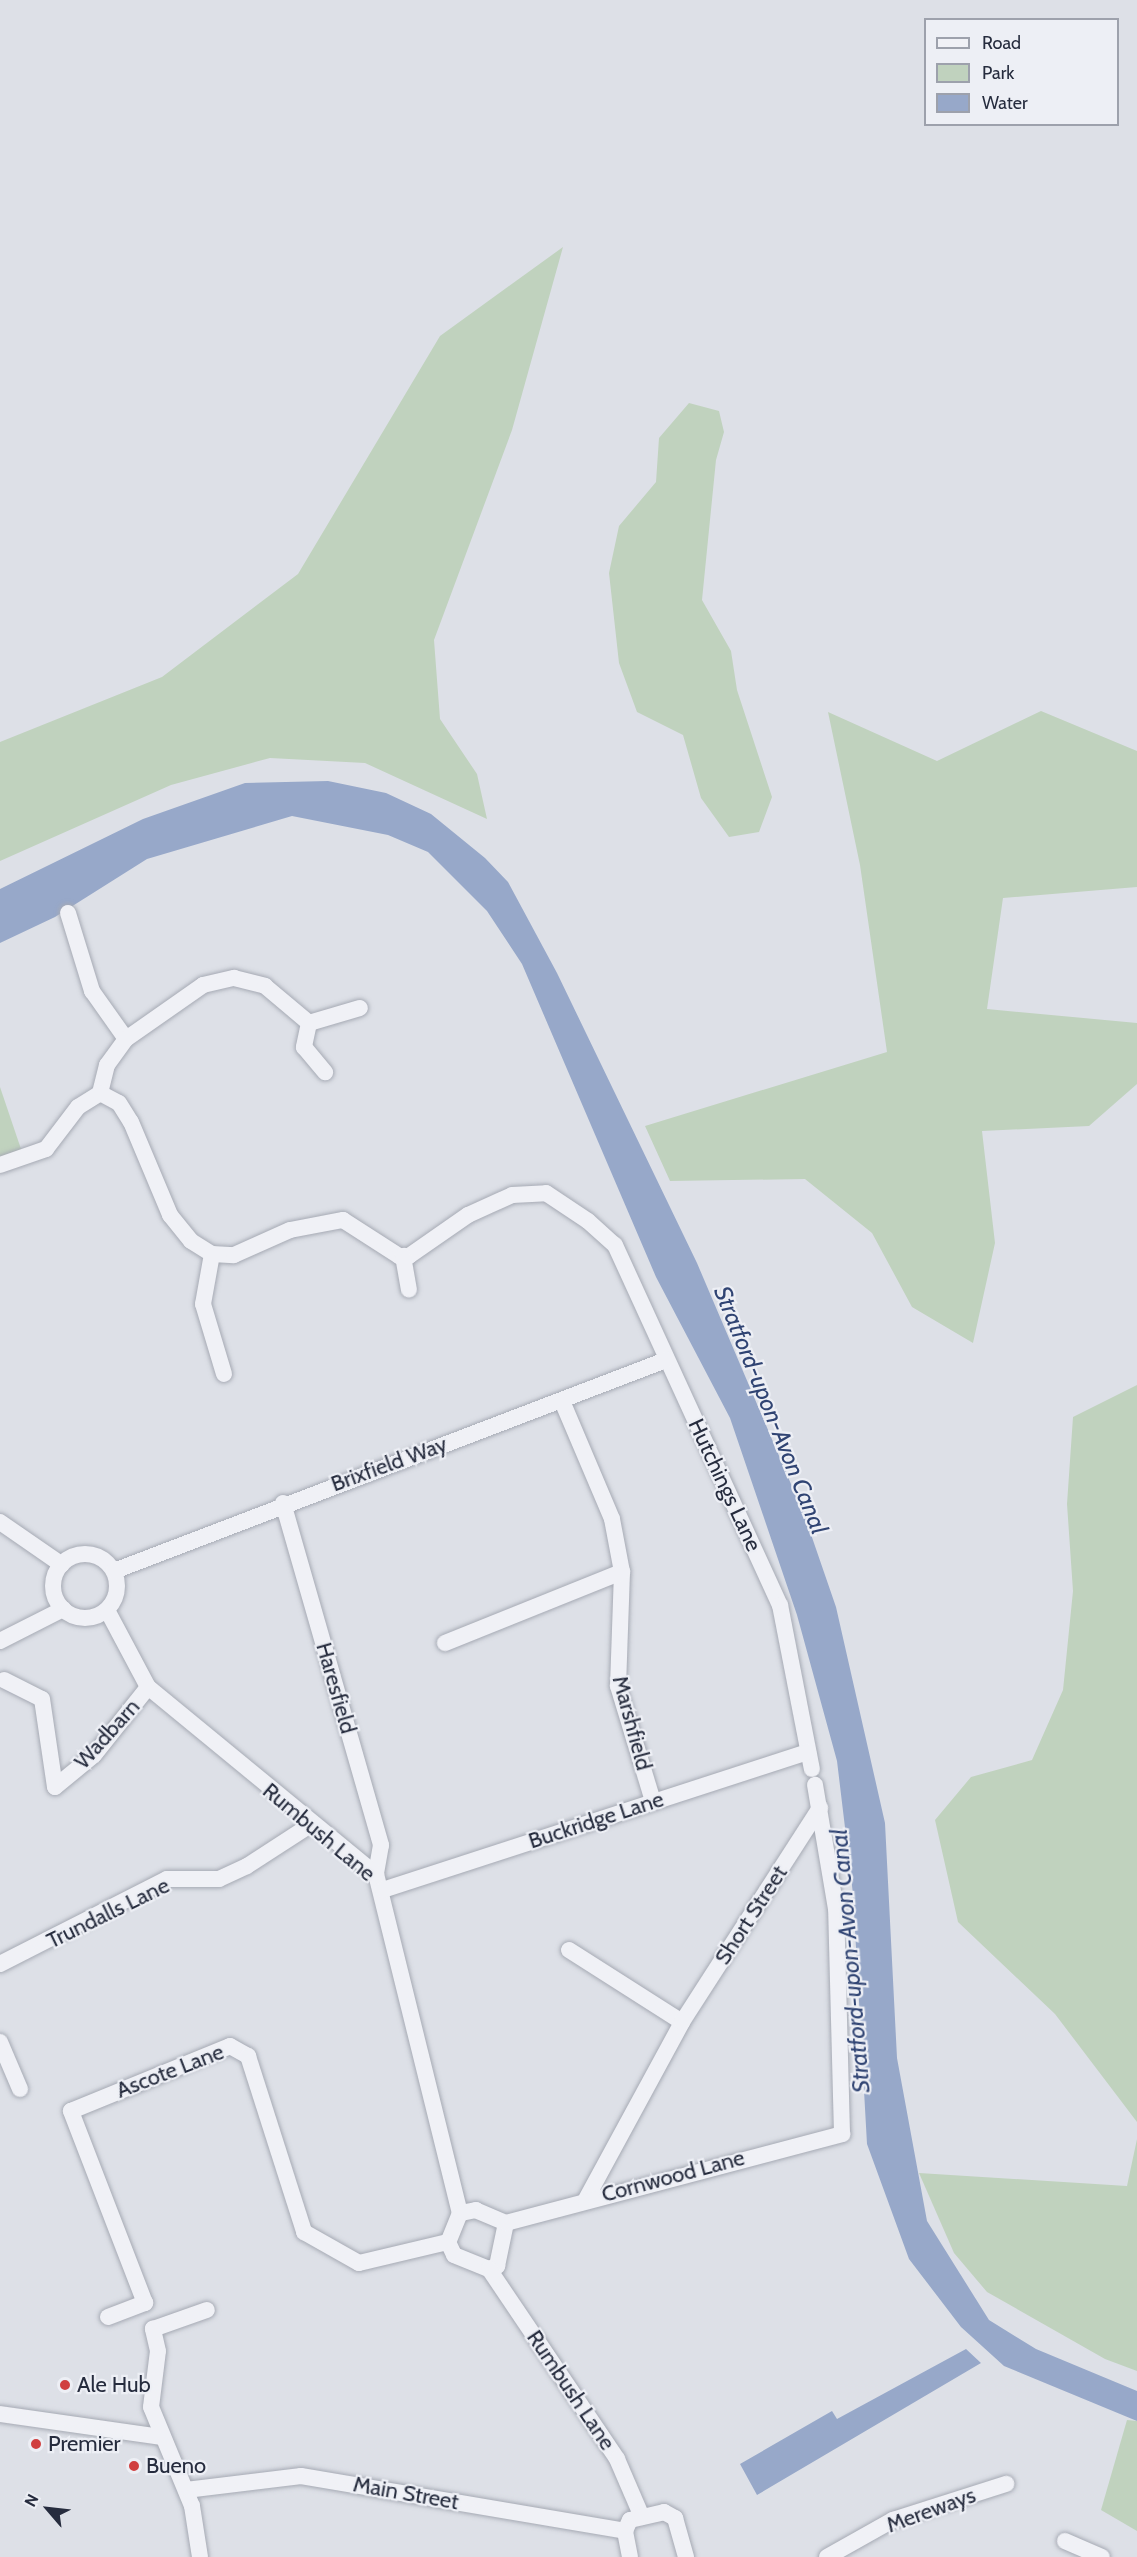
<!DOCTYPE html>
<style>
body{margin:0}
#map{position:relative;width:1137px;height:2557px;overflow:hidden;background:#dde0e7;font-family:Cabin,sans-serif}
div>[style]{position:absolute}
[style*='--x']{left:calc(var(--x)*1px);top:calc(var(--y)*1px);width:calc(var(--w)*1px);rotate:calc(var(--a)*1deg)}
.green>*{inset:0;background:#c0d2be}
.water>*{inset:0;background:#97a8c9}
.roads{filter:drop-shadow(0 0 2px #a6aab4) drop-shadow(0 0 2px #a6aab4)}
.street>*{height:16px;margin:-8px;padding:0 8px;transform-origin:8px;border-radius:8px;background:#f0f1f6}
.street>.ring{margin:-8px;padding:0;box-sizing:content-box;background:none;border:16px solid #f0f1f6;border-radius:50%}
.dots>*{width:16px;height:16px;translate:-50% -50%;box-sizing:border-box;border:3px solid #edeff5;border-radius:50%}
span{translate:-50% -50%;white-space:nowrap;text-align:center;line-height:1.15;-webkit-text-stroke:4.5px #edeff5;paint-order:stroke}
.street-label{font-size:22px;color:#262c3e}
.poi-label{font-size:22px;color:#262c3e}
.left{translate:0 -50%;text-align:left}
.water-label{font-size:24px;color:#304473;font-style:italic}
.legend{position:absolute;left:924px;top:18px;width:195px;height:108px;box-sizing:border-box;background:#edeff5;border:2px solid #9da1ac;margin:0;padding:8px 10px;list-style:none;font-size:18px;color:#262c3e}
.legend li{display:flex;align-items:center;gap:12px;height:30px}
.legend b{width:30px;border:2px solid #9da1ac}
.north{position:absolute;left:18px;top:2479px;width:60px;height:60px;-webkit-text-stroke:4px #edeff5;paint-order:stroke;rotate:298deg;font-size:16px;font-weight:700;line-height:24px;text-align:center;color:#262c3e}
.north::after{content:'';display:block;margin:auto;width:21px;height:27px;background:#262c3e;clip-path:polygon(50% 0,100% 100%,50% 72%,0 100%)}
</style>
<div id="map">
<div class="green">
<div style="clip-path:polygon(563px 247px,512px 430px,434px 640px,440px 719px,477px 774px,487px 819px,365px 763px,270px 758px,171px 785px,0 861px,0 742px,162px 677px,298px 574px,440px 336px)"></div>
<div style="clip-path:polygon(689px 403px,719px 411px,724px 432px,716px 460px,702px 600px,731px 651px,737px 690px,772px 797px,759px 832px,729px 837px,701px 798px,683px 735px,637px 712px,619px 663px,609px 573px,619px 526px,656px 482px,659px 438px)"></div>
<div style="clip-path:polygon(1041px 711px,1137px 751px,1137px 887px,1003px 898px,987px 1009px,1137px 1023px,1137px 1084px,1089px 1126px,982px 1131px,995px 1243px,973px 1343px,912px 1307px,872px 1233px,805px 1179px,670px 1181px,645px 1126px,887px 1052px,860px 865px,828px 712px,937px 761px)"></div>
<div style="clip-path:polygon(0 1087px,22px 1152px,0 1158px)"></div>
<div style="clip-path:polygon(1137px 1385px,1137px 2122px,1055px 2014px,958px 1922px,935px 1820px,971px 1777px,1032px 1760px,1063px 1690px,1073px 1591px,1067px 1504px,1073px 1417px)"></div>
<div style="clip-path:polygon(1137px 2139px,1137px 2371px,1105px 2359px,987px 2292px,954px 2253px,919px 2173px,1127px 2186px)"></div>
<div style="clip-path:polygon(1127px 2420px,1137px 2421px,1137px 2531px,1101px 2510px)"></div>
</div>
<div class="water">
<div style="clip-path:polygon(328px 781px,386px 793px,431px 814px,485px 858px,508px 882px,557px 973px,697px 1263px,805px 1517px,836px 1607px,885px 1823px,897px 2058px,927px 2221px,989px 2320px,1036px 2349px,1137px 2391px,1137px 2421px,1004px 2366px,961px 2327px,909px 2259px,867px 2144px,853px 1894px,837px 1761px,797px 1615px,730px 1418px,656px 1277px,522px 964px,487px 911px,428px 852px,388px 835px,292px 816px,147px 859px,55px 917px,0 943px,0 889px,143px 819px,245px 783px)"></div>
<div style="clip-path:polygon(966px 2349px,981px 2363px,757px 2495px,740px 2464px,832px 2411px,837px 2419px)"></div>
</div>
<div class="roads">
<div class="street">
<div style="--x:68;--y:913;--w:82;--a:72.9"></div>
<div style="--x:92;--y:991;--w:59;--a:54.7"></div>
<div style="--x:309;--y:1023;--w:25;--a:102"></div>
<div style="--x:304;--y:1047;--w:33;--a:50"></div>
<div style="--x:100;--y:1093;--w:29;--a:-76"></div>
<div style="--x:107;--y:1065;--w:32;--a:-54"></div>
<div style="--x:126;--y:1039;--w:94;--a:-35"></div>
<div style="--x:203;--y:985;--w:32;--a:-13"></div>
<div style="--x:234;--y:978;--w:32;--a:14"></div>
<div style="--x:265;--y:986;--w:57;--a:40.1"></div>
<div style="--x:309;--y:1023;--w:53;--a:-16.4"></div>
<div style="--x:0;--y:1165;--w:49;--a:-19.2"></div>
<div style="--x:46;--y:1149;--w:53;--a:-52.7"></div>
<div style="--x:78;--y:1107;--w:26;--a:-32"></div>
<div style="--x:100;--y:1093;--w:21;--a:28"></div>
<div style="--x:119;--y:1103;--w:22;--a:58"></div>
<div style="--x:131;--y:1122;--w:101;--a:67.2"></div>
<div style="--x:170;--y:1215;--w:33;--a:51"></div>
<div style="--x:191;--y:1241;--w:25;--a:32"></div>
<div style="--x:212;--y:1254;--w:22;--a:3"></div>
<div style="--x:234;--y:1255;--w:61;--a:-24.1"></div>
<div style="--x:290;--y:1230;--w:54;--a:-10.7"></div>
<div style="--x:343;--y:1220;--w:67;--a:32.7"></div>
<div style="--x:399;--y:1256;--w:10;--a:0"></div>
<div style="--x:409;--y:1256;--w:72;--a:-34.8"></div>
<div style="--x:468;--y:1215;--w:48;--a:-24.4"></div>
<div style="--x:512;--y:1195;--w:34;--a:-3"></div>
<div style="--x:546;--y:1193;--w:50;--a:33.7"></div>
<div style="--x:588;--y:1221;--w:36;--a:42"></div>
<div style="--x:615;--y:1245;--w:396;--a:65.4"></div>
<div style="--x:780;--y:1605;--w:167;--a:79"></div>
<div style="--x:212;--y:1254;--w:51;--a:100.2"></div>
<div style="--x:203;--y:1304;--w:73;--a:73.3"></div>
<div style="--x:403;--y:1256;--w:34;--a:80"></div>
<div style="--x:562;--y:1401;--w:128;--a:67"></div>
<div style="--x:612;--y:1519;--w:54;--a:79.3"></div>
<div style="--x:622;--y:1572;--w:114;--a:92"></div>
<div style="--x:618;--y:1686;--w:120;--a:73.1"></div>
<div style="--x:283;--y:1503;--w:356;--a:74"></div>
<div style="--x:381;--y:1845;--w:29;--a:100"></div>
<div style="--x:0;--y:1522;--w:75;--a:34.7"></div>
<div class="ring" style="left:53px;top:1554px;width:48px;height:48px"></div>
<div style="--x:114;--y:1571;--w:591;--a:-20.92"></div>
<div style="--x:107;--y:1610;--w:87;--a:62"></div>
<div style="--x:148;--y:1687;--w:295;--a:39.4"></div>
<div style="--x:376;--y:1874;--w:349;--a:76.1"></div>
<div style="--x:460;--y:2213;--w:31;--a:112"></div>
<div style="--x:448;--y:2242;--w:14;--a:65"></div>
<div style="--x:454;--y:2255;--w:38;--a:22"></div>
<div style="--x:489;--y:2269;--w:9;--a:-21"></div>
<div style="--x:497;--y:2266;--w:44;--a:-78.2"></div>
<div style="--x:506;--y:2223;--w:33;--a:-157"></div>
<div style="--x:476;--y:2210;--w:16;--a:169"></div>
<div style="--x:0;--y:1641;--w:71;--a:-26.9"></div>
<div style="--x:445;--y:1643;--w:191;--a:-21.9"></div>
<div style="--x:4;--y:1680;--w:42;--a:26.6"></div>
<div style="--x:42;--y:1699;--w:89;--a:81.6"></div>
<div style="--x:55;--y:1787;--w:50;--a:-39.4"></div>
<div style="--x:94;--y:1755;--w:87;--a:-51.5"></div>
<div style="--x:383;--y:1890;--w:447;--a:-18"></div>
<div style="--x:569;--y:1950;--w:134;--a:32.5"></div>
<div style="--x:0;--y:1964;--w:187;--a:-27"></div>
<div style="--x:167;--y:1879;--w:52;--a:0"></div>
<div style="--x:219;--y:1879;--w:31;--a:-25"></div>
<div style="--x:247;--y:1866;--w:77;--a:-32.9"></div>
<div style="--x:0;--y:2042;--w:51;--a:66.9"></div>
<div style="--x:585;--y:2201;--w:204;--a:-61.5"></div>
<div style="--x:682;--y:2022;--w:255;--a:-57.2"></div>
<div style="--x:506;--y:2223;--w:348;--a:-14.8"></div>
<div style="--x:842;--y:2134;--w:225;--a:-91.5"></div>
<div style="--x:836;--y:1909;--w:126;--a:-99.6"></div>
<div style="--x:489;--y:2269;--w:229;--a:56"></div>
<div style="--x:617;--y:2459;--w:63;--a:66.7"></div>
<div style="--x:108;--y:2317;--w:40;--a:-21"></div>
<div style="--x:145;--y:2303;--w:206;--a:-111.1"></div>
<div style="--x:71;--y:2111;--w:172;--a:-22.2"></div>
<div style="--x:230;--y:2046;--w:21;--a:29"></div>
<div style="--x:248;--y:2056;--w:185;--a:72.3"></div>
<div style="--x:304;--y:2232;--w:63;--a:29.4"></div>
<div style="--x:359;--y:2263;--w:91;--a:-13.3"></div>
<div style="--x:0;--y:2414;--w:163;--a:8.1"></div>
<div style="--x:186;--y:2490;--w:116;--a:-6.9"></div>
<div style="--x:301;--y:2476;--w:329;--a:9.6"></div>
<div style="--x:1065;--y:2541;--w:40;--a:23.4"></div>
<div style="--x:200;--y:2557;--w:52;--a:-98.9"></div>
<div style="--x:192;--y:2506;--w:107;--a:-112.5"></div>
<div style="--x:151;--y:2407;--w:56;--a:-82.9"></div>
<div style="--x:158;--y:2351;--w:23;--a:-103"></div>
<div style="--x:153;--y:2329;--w:57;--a:-19.4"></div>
<div style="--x:630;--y:2557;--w:26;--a:-101"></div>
<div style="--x:625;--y:2531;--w:12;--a:-66"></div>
<div style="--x:630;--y:2520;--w:35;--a:-13"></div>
<div style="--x:664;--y:2512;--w:13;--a:29"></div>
<div style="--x:675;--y:2518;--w:41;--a:74.2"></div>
<div style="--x:827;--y:2557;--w:76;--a:-29.3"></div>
<div style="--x:893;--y:2520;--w:119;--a:-17.7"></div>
</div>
</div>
<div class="dots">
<div style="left:65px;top:2385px;background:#d03f3f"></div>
<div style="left:36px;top:2444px;background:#d03f3f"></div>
<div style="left:134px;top:2466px;background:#d03f3f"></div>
</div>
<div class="street-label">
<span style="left:389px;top:1464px;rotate:-20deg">Brixfield Way</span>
<span style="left:725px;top:1485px;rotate:65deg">Hutchings Lane</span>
<span style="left:336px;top:1688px;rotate:74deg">Haresfield</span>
<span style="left:632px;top:1723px;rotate:75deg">Marshfield</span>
<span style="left:107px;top:1734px;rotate:-48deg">Wadbarn</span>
<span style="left:596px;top:1820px;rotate:-18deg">Buckridge Lane</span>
<span style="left:319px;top:1832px;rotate:40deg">Rumbush Lane</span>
<span style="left:108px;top:1913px;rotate:-26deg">Trundalls Lane</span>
<span style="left:751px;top:1915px;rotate:-57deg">Short Street</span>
<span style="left:170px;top:2071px;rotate:-21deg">Ascote Lane</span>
<span style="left:673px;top:2176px;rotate:-15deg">Cornwood Lane</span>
<span style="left:571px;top:2390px;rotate:56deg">Rumbush Lane</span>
<span style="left:406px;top:2493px;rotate:10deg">Main Street</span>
<span style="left:931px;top:2510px;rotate:-20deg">Mereways</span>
</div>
<div class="poi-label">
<span class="left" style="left:77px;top:2385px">Ale Hub</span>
<span class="left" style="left:48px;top:2444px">Premier</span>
<span class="left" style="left:146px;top:2466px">Bueno</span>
</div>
<div class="water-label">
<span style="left:771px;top:1410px;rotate:68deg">Stratford-upon-Avon Canal</span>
<span style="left:850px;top:1961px;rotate:-95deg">Stratford-upon-Avon Canal</span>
</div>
<ul class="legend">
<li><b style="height:8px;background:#f0f1f6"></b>Road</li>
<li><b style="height:16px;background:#c0d2be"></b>Park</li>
<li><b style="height:16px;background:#97a8c9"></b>Water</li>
</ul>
<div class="north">N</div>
</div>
